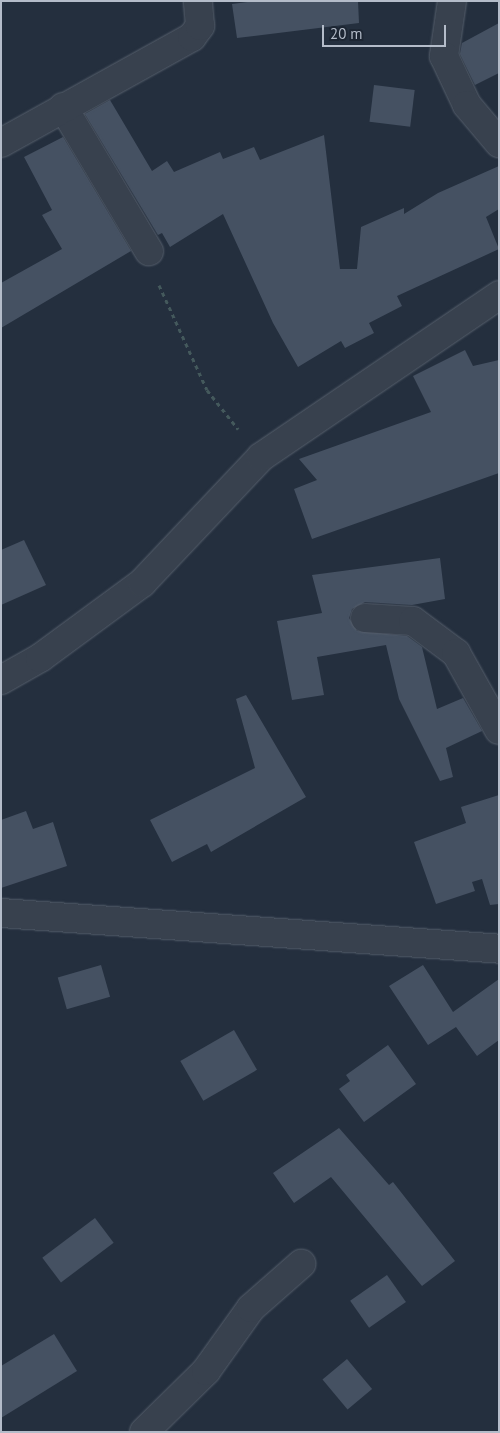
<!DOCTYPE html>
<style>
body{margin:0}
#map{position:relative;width:500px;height:1433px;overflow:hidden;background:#242f3e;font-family:"PT Sans",sans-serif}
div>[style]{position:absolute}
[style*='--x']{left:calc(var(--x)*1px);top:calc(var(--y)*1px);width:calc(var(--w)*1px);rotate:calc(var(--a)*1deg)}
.building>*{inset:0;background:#455162;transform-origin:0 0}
.path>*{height:3px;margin-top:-1.5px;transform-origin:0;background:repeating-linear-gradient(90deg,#44595c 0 4px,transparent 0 8px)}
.roads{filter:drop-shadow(0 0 1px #565f6c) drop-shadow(0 0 1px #565f6c)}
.minor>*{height:28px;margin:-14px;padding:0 14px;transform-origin:14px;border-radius:14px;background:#38414e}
span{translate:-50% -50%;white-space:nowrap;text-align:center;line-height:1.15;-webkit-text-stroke:4px #1d2633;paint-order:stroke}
.frame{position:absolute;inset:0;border:2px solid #b4bcc9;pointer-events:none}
.scale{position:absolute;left:322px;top:25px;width:124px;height:22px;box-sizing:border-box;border:2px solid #b4bcc9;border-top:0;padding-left:6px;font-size:15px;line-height:18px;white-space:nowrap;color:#b4bcc9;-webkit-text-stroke:4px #1d2633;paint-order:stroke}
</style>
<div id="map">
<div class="building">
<div style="clip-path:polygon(255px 1px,358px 1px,359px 23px,237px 38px,232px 4px)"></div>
<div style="clip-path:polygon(499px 23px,499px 73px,475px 85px,460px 54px,462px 43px)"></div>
<div style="left:374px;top:85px;width:41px;height:37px;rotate:7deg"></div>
<div style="clip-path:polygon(110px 100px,152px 171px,167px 161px,174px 172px,220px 152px,223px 159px,254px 147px,260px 160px,324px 135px,340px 269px,357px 269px,361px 227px,404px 208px,404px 214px,438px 193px,499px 166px,499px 209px,486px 217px,499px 249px,397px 296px,402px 306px,369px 323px,374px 333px,345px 348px,341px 341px,298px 367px,273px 323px,223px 214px,170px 247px,162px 233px,158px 235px,85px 114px)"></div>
<div style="clip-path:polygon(63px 137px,131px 251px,1px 328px,1px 283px,62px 249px,42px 215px,52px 210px,24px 157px)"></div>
<div style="clip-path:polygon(465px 350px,473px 366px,499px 360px,499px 473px,312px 539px,294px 489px,317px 480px,299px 459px,431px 412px,413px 376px)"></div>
<div style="clip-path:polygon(24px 540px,46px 585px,1px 605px,1px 550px)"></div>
<div style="clip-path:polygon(440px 558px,445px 599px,412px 605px,365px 602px,352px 609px,349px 618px,357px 631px,407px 636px,422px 647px,437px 709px,463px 698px,482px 731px,446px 748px,453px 777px,440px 781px,399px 699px,386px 645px,317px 657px,324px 695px,292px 700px,277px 621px,322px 613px,312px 575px)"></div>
<div style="clip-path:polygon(246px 695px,306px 797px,211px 852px,207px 844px,172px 862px,150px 820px,255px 768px,236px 699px)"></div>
<div style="clip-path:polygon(499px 795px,499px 904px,490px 905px,482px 879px,472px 882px,475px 891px,436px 904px,414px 842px,466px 823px,461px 807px)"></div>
<div style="clip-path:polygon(26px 811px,33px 829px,53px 822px,67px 866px,1px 888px,1px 820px)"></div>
<div style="left:101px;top:965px;width:33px;height:45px;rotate:74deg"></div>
<div style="clip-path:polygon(423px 965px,453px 1012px,499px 979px,499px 1040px,477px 1056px,456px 1027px,428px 1045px,389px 986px)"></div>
<div style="left:234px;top:1030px;width:46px;height:62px;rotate:60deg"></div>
<div style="clip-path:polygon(388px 1045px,416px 1084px,364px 1122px,339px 1089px,350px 1081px,346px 1075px)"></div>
<div style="clip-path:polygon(339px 1128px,389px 1185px,393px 1182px,455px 1261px,422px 1286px,331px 1177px,294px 1203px,273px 1173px)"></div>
<div style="left:95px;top:1218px;width:31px;height:66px;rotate:53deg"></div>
<div style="left:387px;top:1275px;width:33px;height:45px;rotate:55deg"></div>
<div style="clip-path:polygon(54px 1334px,77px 1371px,1px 1418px,1px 1366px)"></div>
<div style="left:347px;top:1359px;width:39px;height:32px;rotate:50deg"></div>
</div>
<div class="path">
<div style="--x:159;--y:285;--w:115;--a:65.4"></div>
<div style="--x:207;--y:390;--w:50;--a:51.5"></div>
</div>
<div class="roads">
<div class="minor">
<div style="--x:452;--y:1;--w:56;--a:98.3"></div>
<div style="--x:444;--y:56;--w:54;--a:64.9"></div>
<div style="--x:467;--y:105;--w:50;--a:49.9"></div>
<div style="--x:63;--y:107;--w:168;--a:59.2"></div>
<div style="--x:1;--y:143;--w:218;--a:-29"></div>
<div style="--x:192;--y:37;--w:14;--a:-54"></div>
<div style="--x:200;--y:26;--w:25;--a:-95"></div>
<div style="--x:365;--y:618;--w:48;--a:3.6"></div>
<div style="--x:413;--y:621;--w:54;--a:36.7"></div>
<div style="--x:456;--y:653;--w:88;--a:60.8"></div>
<div style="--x:1;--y:680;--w:45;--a:-29.4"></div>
<div style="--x:40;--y:658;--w:127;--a:-36.3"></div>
<div style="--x:142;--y:583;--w:173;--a:-46.6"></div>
<div style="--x:261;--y:457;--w:288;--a:-34.2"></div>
<div style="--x:1;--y:913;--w:499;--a:4.1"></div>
<div style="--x:144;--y:1432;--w:87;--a:-44.5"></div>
<div style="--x:206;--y:1371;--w:77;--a:-54.5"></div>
<div style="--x:251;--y:1308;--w:67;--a:-41.3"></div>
</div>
</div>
<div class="frame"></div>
<div class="scale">20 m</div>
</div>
